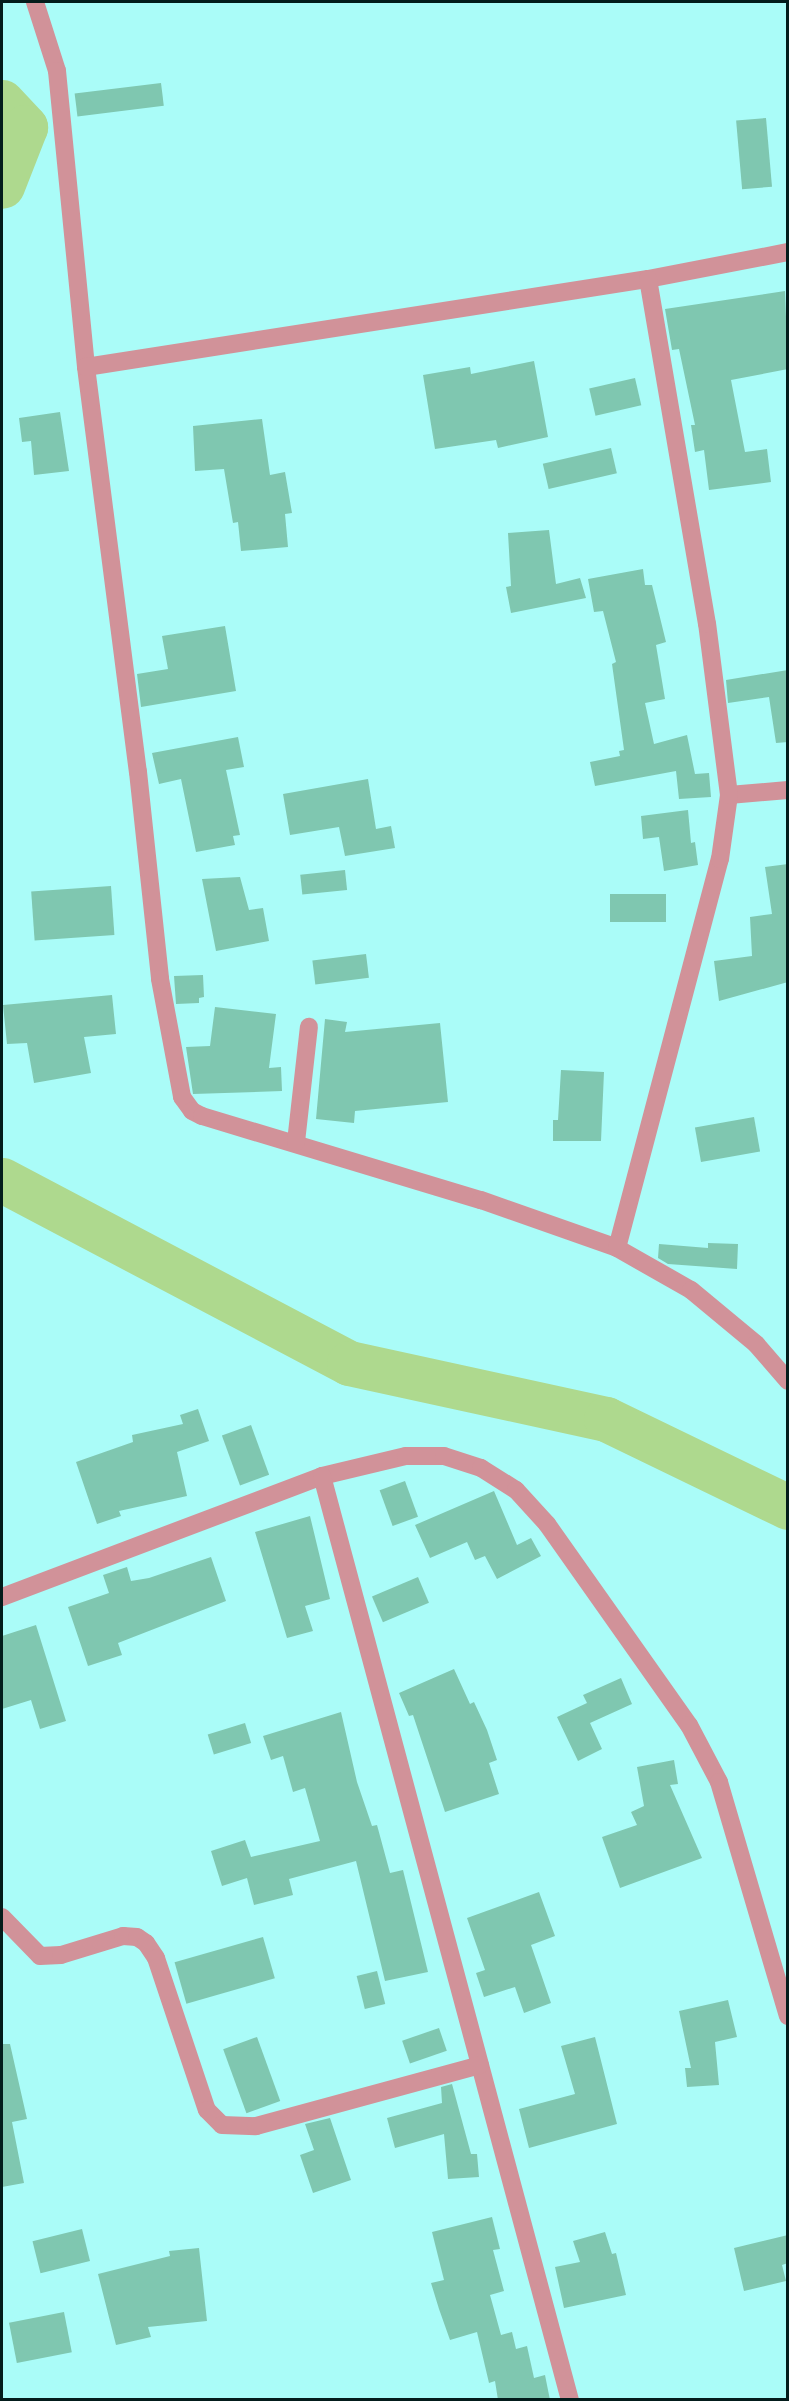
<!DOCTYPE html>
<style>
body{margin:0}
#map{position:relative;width:789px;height:2401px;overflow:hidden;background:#aafcf8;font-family:"DM Sans",sans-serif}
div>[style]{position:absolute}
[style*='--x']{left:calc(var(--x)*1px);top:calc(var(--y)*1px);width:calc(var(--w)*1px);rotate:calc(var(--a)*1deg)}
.river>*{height:45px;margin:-22.5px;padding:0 22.5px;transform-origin:22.5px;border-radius:22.5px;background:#aed98e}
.building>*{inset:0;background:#7fc7b0;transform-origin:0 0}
.minor>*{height:18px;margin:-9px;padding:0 9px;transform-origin:9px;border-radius:9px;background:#d19299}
span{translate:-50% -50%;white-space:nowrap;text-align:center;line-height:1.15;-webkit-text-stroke:4.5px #aafcf8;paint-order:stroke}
.frame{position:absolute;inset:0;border:3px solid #031c1b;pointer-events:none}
</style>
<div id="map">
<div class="river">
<div style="--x:2;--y:102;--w:34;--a:47"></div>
<div style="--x:25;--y:127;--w:63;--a:111.3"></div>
<div style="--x:2;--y:1180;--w:392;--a:27.8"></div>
<div style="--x:349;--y:1363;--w:263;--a:12.3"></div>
<div style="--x:606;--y:1419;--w:202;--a:25.8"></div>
</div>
<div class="building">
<div style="left:161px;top:83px;width:23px;height:87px;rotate:83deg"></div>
<div style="left:766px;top:118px;width:69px;height:30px;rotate:85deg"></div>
<div style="clip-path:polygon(785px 291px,788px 369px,731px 380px,745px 452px,767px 449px,771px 482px,709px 490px,704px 450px,695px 452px,691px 425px,695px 425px,679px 349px,672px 350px,665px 309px)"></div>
<div style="clip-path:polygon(534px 361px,548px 437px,498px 448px,496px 440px,435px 449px,423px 375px,470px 367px,471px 374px)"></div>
<div style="left:635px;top:378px;width:28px;height:47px;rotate:77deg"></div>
<div style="clip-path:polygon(60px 412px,69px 471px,34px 475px,31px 441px,22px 442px,19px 418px)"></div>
<div style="clip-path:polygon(262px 419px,270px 475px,285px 472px,292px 513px,285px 514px,288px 547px,241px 551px,238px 522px,233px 523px,224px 469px,195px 471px,193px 426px)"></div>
<div style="left:611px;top:448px;width:26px;height:70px;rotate:77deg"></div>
<div style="clip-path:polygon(549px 530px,556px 584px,580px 578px,586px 598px,511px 613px,506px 587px,511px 586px,508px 533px)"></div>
<div style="clip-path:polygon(643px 569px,645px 585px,652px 585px,666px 642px,656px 645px,665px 699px,645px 703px,654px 744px,687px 735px,695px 774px,709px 773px,711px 797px,679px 799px,676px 771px,595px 786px,590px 762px,620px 756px,619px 751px,624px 750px,612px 664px,616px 662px,603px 611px,594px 612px,588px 579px)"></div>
<div style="clip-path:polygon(225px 626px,236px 691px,141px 707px,137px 674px,168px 669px,162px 636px)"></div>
<div style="clip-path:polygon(788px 670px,788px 742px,776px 743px,769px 697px,728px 703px,726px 680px)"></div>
<div style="clip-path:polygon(238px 737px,244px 767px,226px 770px,240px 835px,233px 836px,235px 845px,196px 852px,181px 779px,159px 784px,152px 753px)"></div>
<div style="clip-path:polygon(368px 779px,376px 829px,391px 826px,395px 848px,345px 856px,339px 827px,290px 835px,283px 794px)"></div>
<div style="clip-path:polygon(688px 810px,691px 843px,695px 842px,698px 865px,664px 871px,659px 837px,643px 839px,641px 816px)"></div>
<div style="clip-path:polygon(788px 864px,788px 982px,719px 1001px,714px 961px,752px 956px,750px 917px,772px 914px,765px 867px)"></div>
<div style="left:345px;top:870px;width:20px;height:45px;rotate:84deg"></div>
<div style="clip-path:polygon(240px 877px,249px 910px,263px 908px,269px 941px,216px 951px,202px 879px)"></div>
<div style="left:111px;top:886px;width:49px;height:80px;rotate:86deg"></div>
<div style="left:610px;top:894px;width:56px;height:28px"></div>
<div style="left:366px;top:954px;width:24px;height:54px;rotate:83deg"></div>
<div style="clip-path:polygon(203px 975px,204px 997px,199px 998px,199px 1003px,176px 1004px,174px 976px)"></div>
<div style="clip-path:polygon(112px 995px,116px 1034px,84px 1037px,91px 1073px,34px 1083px,27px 1043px,7px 1044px,3px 1005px)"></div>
<div style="clip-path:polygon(215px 1007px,276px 1014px,269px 1068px,281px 1067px,282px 1091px,193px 1094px,186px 1047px,210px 1046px)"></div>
<div style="clip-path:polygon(325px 1019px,347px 1022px,345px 1032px,440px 1023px,448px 1102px,355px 1111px,354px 1123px,316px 1119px)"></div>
<div style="clip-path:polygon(561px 1070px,604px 1072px,601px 1141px,553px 1141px,553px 1120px,558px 1120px)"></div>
<div style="left:754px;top:1117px;width:35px;height:60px;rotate:80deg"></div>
<div style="clip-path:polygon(708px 1243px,738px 1244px,737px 1269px,668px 1264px,658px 1258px,659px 1244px,708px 1248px)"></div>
<div style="clip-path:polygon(198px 1409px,209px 1441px,177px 1452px,187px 1496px,119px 1511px,121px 1516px,97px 1524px,76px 1462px,133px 1442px,132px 1435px,183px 1424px,180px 1415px)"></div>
<div style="left:251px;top:1425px;width:53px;height:31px;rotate:70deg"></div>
<div style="left:405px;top:1481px;width:38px;height:27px;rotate:70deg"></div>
<div style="clip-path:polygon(494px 1491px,517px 1545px,531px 1538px,541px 1556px,497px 1579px,485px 1556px,475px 1560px,467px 1542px,430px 1558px,415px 1525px)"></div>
<div style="clip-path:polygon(310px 1516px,330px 1599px,305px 1606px,313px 1631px,287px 1638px,255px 1532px)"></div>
<div style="clip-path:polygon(211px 1557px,226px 1601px,118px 1643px,122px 1655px,88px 1666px,68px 1607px,109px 1593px,103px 1575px,127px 1567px,131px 1581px,149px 1578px)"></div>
<div style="left:418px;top:1577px;width:28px;height:50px;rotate:67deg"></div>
<div style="clip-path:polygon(36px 1625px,66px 1721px,40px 1729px,31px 1700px,2px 1709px,2px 1636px)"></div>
<div style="clip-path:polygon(454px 1669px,470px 1704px,474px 1702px,487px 1730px,497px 1760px,489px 1763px,499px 1794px,445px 1812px,413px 1715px,409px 1716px,399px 1693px)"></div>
<div style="clip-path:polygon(621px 1678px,632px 1704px,590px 1723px,602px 1749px,578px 1761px,557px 1717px,587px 1703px,583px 1695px)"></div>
<div style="clip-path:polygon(341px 1712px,357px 1782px,372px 1826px,377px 1825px,390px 1873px,403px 1870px,428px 1972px,385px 1981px,356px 1861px,289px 1879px,293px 1895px,254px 1905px,247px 1878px,222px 1886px,211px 1851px,245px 1840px,251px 1857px,320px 1841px,305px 1788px,293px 1792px,283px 1756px,271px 1760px,263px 1736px)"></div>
<div style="left:245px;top:1723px;width:21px;height:39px;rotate:73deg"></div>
<div style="clip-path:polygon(674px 1760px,678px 1784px,670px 1785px,702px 1858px,620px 1888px,602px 1837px,637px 1825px,631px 1812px,644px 1806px,637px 1767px)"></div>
<div style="clip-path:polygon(539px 1892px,555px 1936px,531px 1945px,551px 2003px,524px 2013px,515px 1987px,484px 1997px,476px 1973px,485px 1970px,467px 1918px)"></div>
<div style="left:263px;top:1937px;width:43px;height:92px;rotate:74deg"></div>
<div style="left:377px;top:1971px;width:34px;height:21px;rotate:76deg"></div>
<div style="clip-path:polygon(728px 2000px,737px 2037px,715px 2042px,719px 2085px,687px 2087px,685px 2068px,691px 2068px,679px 2011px)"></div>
<div style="left:439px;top:2028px;width:24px;height:39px;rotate:71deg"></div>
<div style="left:257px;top:2037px;width:68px;height:36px;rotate:70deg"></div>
<div style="clip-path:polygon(595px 2037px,617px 2124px,529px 2148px,519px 2109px,575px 2094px,561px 2046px)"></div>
<div style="clip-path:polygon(2px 2044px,10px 2044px,27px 2119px,12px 2122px,24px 2183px,2px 2187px)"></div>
<div style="clip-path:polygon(452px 2084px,471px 2154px,477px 2154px,479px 2177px,448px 2179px,444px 2134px,395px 2148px,387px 2118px,442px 2103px,441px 2087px)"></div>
<div style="clip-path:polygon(330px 2118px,351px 2180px,313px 2193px,300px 2155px,314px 2150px,305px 2124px)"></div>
<div style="clip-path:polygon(492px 2217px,500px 2249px,493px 2250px,504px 2291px,490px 2295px,501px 2335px,512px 2332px,516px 2349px,527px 2346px,534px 2378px,545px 2375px,550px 2400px,498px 2400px,495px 2381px,489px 2383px,477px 2332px,450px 2340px,439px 2309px,431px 2283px,444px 2280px,432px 2232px)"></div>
<div style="left:82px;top:2229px;width:33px;height:51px;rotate:76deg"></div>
<div style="clip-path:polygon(605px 2232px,612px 2254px,616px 2253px,626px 2295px,564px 2308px,555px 2267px,580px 2262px,573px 2241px)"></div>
<div style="clip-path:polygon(788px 2235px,788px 2263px,782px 2265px,786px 2281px,744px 2291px,734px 2248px)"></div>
<div style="clip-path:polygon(199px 2248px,207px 2321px,148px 2327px,151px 2337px,116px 2345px,98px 2274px,170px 2256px,169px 2251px)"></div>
<div style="left:64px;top:2312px;width:41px;height:56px;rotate:79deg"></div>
</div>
<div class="minor">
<div style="--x:35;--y:2;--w:72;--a:72.3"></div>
<div style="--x:57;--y:71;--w:297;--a:84.4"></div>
<div style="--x:86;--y:367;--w:408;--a:82.7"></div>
<div style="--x:138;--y:772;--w:208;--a:83.9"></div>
<div style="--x:160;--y:979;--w:120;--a:79.4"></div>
<div style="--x:182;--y:1097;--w:17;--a:54"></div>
<div style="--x:192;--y:1111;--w:11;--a:27"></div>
<div style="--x:202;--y:1116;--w:291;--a:16.8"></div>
<div style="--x:481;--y:1200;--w:144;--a:19.4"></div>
<div style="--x:617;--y:1248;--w:85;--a:29.6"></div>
<div style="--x:691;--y:1290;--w:85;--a:39.7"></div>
<div style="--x:756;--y:1344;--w:49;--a:49.1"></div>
<div style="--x:86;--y:367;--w:569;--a:-8.9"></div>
<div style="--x:648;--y:279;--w:143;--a:-10.9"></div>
<div style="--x:729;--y:795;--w:59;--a:-4.8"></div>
<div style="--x:296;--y:1142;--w:116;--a:-83.6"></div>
<div style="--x:617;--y:1248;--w:402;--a:-75.2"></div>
<div style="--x:720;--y:859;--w:65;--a:-82"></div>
<div style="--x:729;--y:795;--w:172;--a:-97.3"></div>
<div style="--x:707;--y:624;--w:350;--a:-99.7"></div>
<div style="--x:322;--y:1476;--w:86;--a:-13.4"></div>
<div style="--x:406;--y:1456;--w:38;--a:0"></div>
<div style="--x:444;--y:1456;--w:39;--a:18"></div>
<div style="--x:481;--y:1468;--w:41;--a:32.2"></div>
<div style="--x:516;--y:1490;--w:46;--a:47.6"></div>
<div style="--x:547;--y:1524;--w:246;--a:54.8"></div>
<div style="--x:689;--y:1725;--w:64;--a:62.2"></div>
<div style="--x:719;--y:1782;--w:244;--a:73.6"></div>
<div style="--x:2;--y:1597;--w:342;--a:-20.7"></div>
<div style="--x:322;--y:1476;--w:957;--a:74.98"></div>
<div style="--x:2;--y:1917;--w:54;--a:45.7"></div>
<div style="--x:40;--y:1956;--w:21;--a:-3"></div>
<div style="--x:61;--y:1955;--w:65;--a:-17"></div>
<div style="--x:123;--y:1936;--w:14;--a:4"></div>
<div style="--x:137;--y:1937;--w:11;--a:34"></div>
<div style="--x:146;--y:1943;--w:18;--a:56"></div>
<div style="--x:156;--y:1958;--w:160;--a:71.5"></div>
<div style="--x:207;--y:2110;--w:21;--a:45"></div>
<div style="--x:222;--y:2125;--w:34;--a:2"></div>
<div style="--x:256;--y:2126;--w:232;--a:-15.2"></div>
</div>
<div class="frame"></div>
</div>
